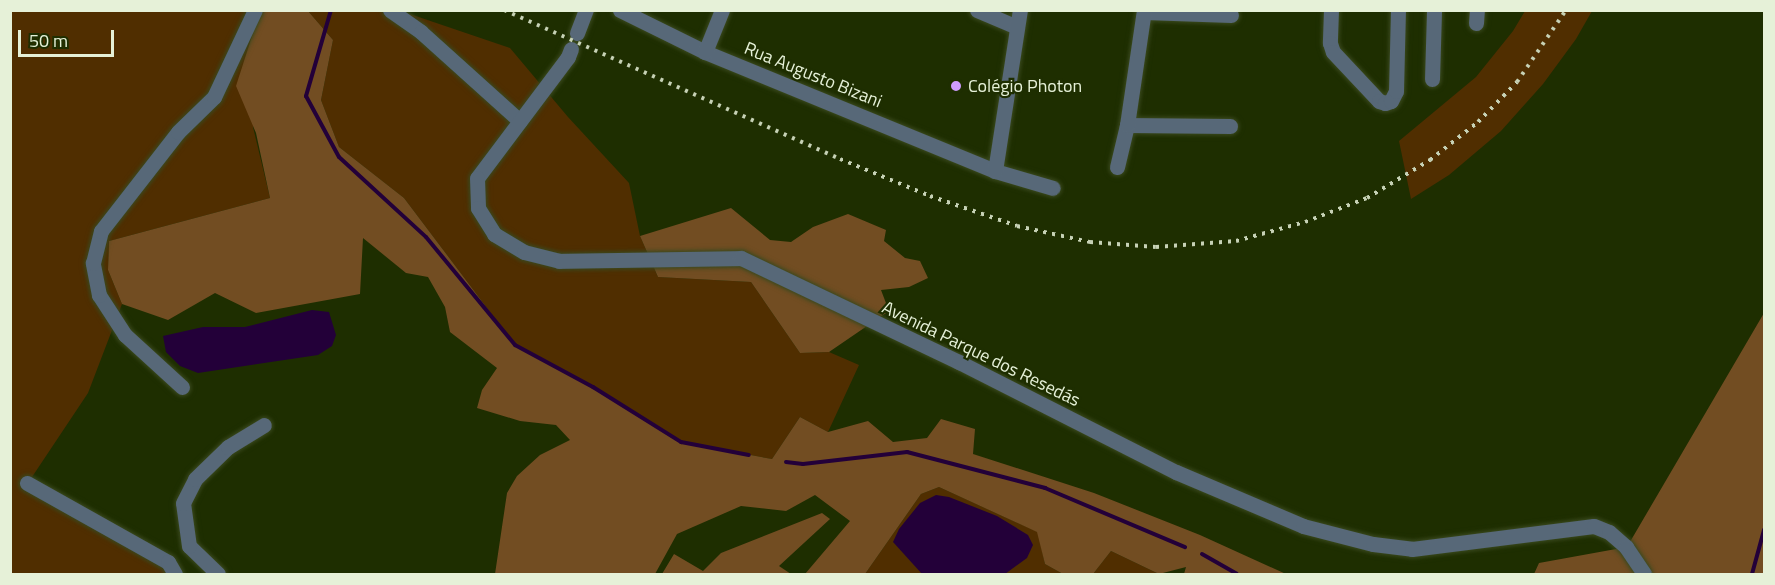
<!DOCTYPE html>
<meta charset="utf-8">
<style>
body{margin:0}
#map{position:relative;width:1775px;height:585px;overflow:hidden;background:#1e2e00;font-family:"Titillium Web",sans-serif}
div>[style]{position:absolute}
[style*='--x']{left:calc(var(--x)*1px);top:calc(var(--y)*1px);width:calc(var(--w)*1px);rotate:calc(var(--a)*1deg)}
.green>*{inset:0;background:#502e00}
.forest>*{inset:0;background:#724d22}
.water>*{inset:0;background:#230039}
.stream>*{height:4px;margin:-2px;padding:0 2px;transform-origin:2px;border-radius:2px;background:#230039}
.roads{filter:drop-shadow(0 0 2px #3a491e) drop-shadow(0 0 2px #3a491e)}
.minor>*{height:15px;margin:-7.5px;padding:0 7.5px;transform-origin:7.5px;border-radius:7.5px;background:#576878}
.rail>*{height:4px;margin-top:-2px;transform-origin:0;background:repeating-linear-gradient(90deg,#c7d2b6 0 3px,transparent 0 9px)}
.dots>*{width:16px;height:16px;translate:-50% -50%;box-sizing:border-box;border:3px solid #1e2e00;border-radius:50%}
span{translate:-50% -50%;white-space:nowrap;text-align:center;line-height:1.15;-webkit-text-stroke:4.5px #1e2e00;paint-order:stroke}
.street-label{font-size:18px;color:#e6f1d8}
.poi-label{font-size:18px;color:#e6f1d8}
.left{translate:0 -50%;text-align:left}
.frame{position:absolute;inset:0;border:12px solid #e6f1d8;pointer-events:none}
.scale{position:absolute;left:18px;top:30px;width:96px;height:27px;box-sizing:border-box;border:3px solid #e6f1d8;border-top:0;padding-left:8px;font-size:18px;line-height:21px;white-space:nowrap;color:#e6f1d8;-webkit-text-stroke:4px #1e2e00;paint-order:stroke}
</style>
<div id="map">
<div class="green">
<div style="clip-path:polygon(10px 11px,260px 11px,253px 127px,270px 198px,109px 241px,108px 270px,122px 304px,88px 393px,28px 483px,168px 562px,167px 574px,11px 574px)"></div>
<div style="clip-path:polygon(308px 11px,401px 11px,510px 48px,568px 117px,629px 183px,640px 236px,658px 277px,751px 282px,800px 353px,829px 352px,859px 365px,828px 432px,800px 417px,772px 459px,681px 442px,593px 387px,515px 345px,404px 198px,339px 147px,321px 100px,333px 40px)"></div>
<div style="clip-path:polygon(1525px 11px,1592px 11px,1576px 39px,1543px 84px,1501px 131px,1449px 175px,1411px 199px,1399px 141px,1476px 77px,1513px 31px)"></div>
<div style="clip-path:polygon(939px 487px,1038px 532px,1045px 564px,1063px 574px,865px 574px,921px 494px)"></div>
<div style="clip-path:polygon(1111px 551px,1159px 574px,1093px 574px)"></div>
</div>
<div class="forest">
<div style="clip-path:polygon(260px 11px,308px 11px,333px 40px,321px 100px,339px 147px,404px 198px,515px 345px,593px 387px,681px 442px,772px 459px,800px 417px,828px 432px,868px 421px,893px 442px,927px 438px,941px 419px,975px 429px,973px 454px,1094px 493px,1200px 535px,1286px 574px,1184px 574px,1186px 567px,1159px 574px,1111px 551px,1093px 574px,1063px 574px,1045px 564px,1037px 532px,939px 487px,921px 494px,865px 574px,805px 574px,850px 521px,815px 495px,786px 511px,741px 506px,677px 534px,655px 574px,495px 574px,507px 493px,517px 476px,540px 455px,570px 440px,556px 425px,520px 421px,477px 408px,482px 390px,497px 368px,450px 332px,445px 307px,428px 277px,406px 273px,363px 238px,360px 294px,256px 313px,215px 293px,168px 320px,122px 304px,108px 270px,109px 241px,270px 198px,256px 133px,236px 86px)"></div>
<div style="clip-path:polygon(731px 208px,770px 240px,791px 242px,813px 227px,848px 214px,886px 230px,884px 241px,905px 258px,920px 261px,928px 278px,909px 287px,881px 290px,889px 311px,829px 352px,800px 353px,751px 282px,658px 277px,640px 236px)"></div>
<div style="clip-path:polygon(1764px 313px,1764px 574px,1534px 574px,1539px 563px,1627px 547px)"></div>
<div style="clip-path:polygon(822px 513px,830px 519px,779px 566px,791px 574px,662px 574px,674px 554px,703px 571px,721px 553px)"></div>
</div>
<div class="water">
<div style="clip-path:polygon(312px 310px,329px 312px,336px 335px,332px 346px,318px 355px,198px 373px,180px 366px,166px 352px,163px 336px,203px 327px,245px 327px)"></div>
<div style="clip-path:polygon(936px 495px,949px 497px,997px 516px,1028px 535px,1033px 545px,1027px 558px,1005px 574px,922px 574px,893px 542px,899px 529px,920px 503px)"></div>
</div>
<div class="stream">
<div style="--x:331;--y:10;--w:90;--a:106.2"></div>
<div style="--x:306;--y:96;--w:69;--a:61.6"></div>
<div style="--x:339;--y:157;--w:118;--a:42.6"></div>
<div style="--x:426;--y:237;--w:140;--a:50.5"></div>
<div style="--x:515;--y:345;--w:89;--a:28.3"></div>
<div style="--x:593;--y:387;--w:104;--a:32"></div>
<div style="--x:681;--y:442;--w:69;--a:10.8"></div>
<div style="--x:786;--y:462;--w:17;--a:7"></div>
<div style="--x:803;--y:464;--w:105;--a:-6.6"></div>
<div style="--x:907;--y:452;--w:143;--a:14.6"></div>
<div style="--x:1045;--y:488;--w:152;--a:22.9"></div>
<div style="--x:1202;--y:554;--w:40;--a:29.7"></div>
<div style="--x:1752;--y:574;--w:46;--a:-74.7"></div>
</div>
<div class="roads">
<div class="minor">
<div style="--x:390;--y:10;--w:38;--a:35"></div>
<div style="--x:421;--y:32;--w:133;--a:42"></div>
<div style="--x:620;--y:10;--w:95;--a:26.3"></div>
<div style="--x:705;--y:52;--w:313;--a:22.3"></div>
<div style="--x:995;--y:171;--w:60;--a:16.3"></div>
<div style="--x:977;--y:10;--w:43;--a:23"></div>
<div style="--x:1331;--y:10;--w:33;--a:92"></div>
<div style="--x:1330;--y:43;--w:9;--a:72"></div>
<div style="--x:1333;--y:52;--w:67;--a:46.8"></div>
<div style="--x:1379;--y:101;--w:6;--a:18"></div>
<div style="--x:1385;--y:103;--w:6;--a:-18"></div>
<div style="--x:1391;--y:101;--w:11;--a:-63"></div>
<div style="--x:1396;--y:91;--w:81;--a:-88.6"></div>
<div style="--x:1144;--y:12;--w:87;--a:2"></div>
<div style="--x:1476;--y:23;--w:13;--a:-86"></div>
<div style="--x:577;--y:33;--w:25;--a:-69"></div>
<div style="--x:571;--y:49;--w:9;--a:111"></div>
<div style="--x:568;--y:57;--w:151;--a:126.9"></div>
<div style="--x:477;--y:178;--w:30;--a:88"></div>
<div style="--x:478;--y:208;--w:31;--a:58"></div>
<div style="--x:494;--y:234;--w:35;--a:31"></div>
<div style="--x:524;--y:252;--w:36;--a:14"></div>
<div style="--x:559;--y:261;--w:182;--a:-0.9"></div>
<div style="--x:741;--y:258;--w:242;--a:25.5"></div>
<div style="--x:959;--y:362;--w:243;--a:26.9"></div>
<div style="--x:1176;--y:472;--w:138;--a:23"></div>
<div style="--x:1303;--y:526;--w:72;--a:14.4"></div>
<div style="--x:1373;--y:544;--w:39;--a:7"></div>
<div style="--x:1412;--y:549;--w:183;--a:-7.2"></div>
<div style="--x:1594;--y:526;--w:16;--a:22"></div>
<div style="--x:1609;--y:532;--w:23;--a:41"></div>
<div style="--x:1626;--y:547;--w:32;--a:56"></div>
<div style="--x:705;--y:52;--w:45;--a:-68"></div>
<div style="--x:1432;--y:79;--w:69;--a:-88.3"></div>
<div style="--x:1127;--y:125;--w:103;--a:0.6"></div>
<div style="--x:1117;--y:167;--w:43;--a:-76.6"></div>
<div style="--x:1127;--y:125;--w:116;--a:-81.6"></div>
<div style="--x:995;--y:171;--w:163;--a:-81.2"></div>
<div style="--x:182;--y:387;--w:77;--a:-137.6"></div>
<div style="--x:125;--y:335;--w:48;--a:-123"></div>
<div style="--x:99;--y:295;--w:33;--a:-101"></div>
<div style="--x:93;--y:263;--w:33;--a:-76"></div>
<div style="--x:101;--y:231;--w:125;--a:-52.1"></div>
<div style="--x:178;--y:132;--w:50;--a:-44.2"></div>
<div style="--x:214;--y:97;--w:96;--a:-64.8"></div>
<div style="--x:27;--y:483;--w:162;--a:29.3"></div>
<div style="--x:168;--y:562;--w:14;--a:60"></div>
<div style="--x:218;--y:574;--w:40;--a:-136"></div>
<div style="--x:189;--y:546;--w:43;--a:-97.9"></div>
<div style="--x:183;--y:503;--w:27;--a:-63"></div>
<div style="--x:195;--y:479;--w:46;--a:-44.1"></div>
<div style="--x:228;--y:447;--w:42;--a:-31.4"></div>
</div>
</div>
<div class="rail">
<div style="--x:504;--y:10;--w:368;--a:23.9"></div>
<div style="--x:840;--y:159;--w:97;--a:22.3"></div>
<div style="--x:930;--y:196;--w:92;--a:19"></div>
<div style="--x:1017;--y:226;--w:75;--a:12.4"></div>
<div style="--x:1090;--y:242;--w:66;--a:4.3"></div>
<div style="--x:1156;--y:247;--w:80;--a:-4.3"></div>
<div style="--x:1236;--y:241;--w:72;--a:-15.4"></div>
<div style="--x:1305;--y:222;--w:66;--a:-21.2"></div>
<div style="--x:1367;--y:198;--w:74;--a:-31.1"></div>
<div style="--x:1430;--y:160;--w:61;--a:-38.4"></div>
<div style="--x:1478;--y:122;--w:56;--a:-45.7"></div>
<div style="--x:1517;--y:82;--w:87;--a:-55.8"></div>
</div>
<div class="dots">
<div style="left:956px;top:86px;background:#d09dff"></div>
</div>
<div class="street-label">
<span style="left:813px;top:75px;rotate:22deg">Rua Augusto Bizani</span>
<span style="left:981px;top:354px;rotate:26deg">Avenida Parque dos Resedás</span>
</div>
<div class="poi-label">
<span class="left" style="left:968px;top:86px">Colégio Photon</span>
</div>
<div class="frame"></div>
<div class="scale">50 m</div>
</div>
